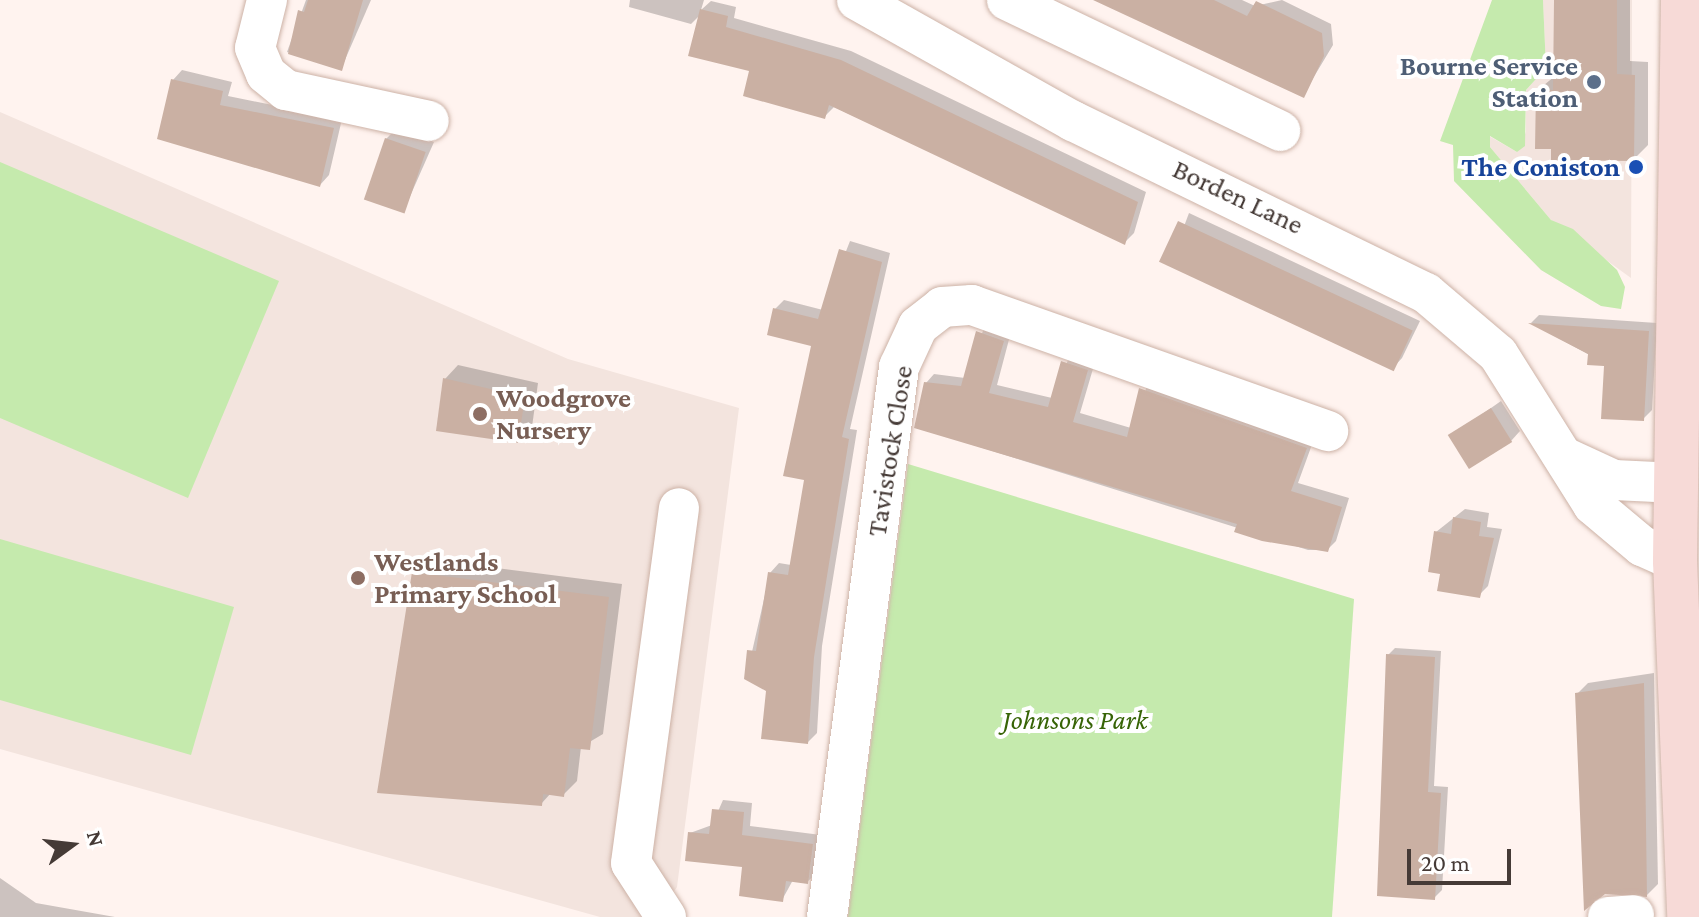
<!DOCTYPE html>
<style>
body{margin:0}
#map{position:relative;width:1699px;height:917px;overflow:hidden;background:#fff3ef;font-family:"Crimson Pro",serif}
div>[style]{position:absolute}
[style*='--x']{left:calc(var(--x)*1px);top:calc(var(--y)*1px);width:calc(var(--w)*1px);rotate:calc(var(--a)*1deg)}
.built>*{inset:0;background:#f3e4de}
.green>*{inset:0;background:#c5eaad}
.shadow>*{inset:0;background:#0003}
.building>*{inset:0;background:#cab0a3;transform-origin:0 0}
.roads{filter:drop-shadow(0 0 2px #cdb2a6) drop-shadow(0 0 2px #cdb2a6)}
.minor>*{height:40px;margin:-20px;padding:0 20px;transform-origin:20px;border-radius:20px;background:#fff}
.major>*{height:44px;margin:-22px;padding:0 22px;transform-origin:22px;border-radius:22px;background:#f7dad7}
.dots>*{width:22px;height:22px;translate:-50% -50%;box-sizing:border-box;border:4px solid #fff;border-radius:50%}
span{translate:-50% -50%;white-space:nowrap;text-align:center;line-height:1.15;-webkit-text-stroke:8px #fff;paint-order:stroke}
.service-label{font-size:28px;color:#4e5e75;font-weight:700}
.right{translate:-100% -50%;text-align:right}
.transit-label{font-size:28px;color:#164399;font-weight:700}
.street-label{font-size:28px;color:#453a36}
.education-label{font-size:28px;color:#785e54;font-weight:700}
.left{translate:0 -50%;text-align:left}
.park-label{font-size:28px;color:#376406;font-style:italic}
.north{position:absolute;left:32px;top:805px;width:80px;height:80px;-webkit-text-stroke:6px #fff;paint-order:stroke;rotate:75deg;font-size:22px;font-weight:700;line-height:32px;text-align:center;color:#453a36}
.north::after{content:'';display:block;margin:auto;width:28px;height:36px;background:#453a36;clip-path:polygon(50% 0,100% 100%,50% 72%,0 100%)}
.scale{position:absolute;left:1407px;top:849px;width:104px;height:36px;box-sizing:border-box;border:4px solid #453a36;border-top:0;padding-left:10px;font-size:24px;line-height:28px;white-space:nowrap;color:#453a36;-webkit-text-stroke:6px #fff;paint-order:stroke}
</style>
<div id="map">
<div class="built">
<div style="clip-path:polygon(1543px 0,1632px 0,1631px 278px,1551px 220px,1490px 147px,1489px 136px,1517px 152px,1526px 132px,1526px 90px,1546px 68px)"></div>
<div style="clip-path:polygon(0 112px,568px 359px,739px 408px,677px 887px,656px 917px,600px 917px,0 749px)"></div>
</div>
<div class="green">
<div style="clip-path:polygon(1492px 0,1543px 0,1546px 68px,1526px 90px,1525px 146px,1517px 152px,1490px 136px,1490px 147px,1551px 220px,1573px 229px,1617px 270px,1625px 287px,1621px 309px,1601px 306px,1541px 270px,1454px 181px,1453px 145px,1440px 141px)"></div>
<div style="clip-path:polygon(0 162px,279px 281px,188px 498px,0 418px)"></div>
<div style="clip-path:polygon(908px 464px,1354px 599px,1332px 917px,848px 917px)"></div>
<div style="clip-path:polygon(0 539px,234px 607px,191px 755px,0 700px)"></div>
</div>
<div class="shadow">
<div style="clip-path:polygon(306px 0,371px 0,341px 69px,287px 52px)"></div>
<div style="clip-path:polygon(630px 0,704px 0,701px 10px,711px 1px,736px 7px,734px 18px,851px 51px,1146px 192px,1134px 233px,1125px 242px,834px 107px,824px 117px,752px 70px,701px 14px,691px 24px,629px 7px)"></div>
<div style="clip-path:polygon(1107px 0,1242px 0,1255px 6px,1282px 0,1331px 24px,1333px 45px,1303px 95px)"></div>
<div style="clip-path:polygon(1556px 0,1630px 0,1630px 61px,1648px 62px,1648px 145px,1634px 159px,1538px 90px,1555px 76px)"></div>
<div style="clip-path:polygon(182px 70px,232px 82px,228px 96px,342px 119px,329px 175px,320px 185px,173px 80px)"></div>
<div style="clip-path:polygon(396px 129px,434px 142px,404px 210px,386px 139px)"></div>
<div style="clip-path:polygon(1189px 213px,1420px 321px,1402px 358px,1393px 368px,1170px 264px)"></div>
<div style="clip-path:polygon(850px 241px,890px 253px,850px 429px,857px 430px,822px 646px,817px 733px,808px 742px,768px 690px,746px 678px,770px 573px,779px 563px,791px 565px,806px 478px,813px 344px,775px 309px,784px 300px,823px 310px)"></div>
<div style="clip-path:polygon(1539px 315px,1657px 323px,1652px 410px,1643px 419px,1606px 364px,1531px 323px)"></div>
<div style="clip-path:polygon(986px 323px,1011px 332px,997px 385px,1052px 398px,1071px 353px,1095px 362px,1080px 413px,1131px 428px,1149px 381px,1314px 439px,1298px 483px,1349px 498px,1336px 541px,1327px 550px,1308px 550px,916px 427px,926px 383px,934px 374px,965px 378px)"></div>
<div style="clip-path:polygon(458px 365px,538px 383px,532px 427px,518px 441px,445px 379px)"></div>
<div style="clip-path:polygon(1501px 401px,1520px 431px,1511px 441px,1451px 436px)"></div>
<div style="clip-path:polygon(1465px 509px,1489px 513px,1487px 527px,1502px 529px,1488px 586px,1479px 595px,1442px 572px,1436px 532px)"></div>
<div style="clip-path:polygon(427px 559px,622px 584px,603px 734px,581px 747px,577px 781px,563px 795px,551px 793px,541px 804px,413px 573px)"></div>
<div style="clip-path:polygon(1395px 648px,1441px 651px,1434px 786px,1448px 787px,1442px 890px,1434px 898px,1388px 655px)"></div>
<div style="clip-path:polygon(1654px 673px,1658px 884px,1647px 895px,1577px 694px,1588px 683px)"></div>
<div style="clip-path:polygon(723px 800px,752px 803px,750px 826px,821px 835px,817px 873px,807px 882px,793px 880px,782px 900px,745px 865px,690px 833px,712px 825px)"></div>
<div style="clip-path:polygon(0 878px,36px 903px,115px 917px,0 917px)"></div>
</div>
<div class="building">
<div style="clip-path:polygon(308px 0,363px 0,342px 71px,288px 54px,298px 10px,304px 12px)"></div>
<div style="clip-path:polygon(1093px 0,1214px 0,1247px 16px,1256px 1px,1322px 33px,1324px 56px,1304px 98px)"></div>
<div style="clip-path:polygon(1554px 0,1617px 0,1617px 74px,1635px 75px,1634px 161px,1551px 160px,1551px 149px,1535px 149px,1536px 89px,1553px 90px)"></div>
<div style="clip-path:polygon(700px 9px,728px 16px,726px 27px,841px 60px,1138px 202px,1125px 245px,829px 105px,825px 119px,743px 96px,749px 71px,688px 56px)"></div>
<div style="clip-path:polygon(171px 79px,223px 91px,220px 105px,334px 128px,320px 187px,157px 139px)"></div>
<div style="left:385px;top:138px;width:43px;height:65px;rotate:19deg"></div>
<div style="left:1178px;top:221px;width:259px;height:45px;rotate:25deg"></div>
<div style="clip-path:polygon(839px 249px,882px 262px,842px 437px,849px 439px,814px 657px,808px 744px,761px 739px,766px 691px,744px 679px,747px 650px,756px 651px,768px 572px,788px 575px,804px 480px,783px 476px,811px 346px,767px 335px,773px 308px,818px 319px)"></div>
<div style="clip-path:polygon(1528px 323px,1649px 331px,1644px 421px,1601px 419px,1604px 366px,1587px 365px,1588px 354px)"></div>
<div style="clip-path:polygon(976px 331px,1004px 341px,989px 393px,1048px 407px,1061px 361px,1088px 370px,1073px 422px,1127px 437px,1139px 388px,1307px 448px,1291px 491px,1342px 507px,1328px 552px,1262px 541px,1234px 532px,1237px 524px,914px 428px,924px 382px,961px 386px)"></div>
<div style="clip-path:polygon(443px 378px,525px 397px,518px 443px,436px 431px)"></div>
<div style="left:1491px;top:408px;width:40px;height:51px;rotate:58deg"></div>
<div style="clip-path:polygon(1453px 517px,1481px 522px,1479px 536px,1494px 538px,1480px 598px,1437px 591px,1440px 574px,1428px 572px,1434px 531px,1451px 534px)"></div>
<div style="clip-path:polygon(412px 572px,609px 597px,590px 750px,570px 748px,564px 797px,543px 794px,542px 806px,377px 793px)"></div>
<div style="clip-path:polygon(1386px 654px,1435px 657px,1428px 792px,1441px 793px,1435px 900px,1377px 896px)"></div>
<div style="clip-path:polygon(1644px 683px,1647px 897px,1605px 894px,1584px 911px,1575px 693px)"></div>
<div style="clip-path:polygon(712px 809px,744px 812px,742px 835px,813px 844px,808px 884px,786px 881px,783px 902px,739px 896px,742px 867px,685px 861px,688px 832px,709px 834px)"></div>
</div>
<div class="roads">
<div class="minor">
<div style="--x:267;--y:0;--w:49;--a:104"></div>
<div style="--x:255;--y:48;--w:28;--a:67"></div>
<div style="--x:266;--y:74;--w:26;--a:39"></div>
<div style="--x:286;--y:90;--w:146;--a:12.2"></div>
<div style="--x:857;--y:0;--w:248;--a:29.3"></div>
<div style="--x:1073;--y:121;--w:393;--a:26"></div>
<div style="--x:1426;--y:293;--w:94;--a:40.3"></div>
<div style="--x:1498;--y:354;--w:178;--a:57.8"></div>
<div style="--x:1593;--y:505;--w:64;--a:39.9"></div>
<div style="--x:1642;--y:546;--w:36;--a:24"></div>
<div style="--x:1007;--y:0;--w:303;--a:25.6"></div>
<div style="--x:1566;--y:458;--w:53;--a:24.6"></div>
<div style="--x:1614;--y:480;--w:63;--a:2.7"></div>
<div style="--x:666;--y:917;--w:64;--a:-122.9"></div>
<div style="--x:631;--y:863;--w:358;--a:-82.3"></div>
<div style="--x:827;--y:917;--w:555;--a:-82.54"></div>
<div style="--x:899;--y:367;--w:45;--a:-65.1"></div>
<div style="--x:918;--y:326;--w:31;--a:-38"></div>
<div style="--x:942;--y:307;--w:30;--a:-4"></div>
<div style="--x:972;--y:305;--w:378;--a:19.5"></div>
<div style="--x:1608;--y:917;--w:26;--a:-4"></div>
</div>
<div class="major">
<div style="--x:1683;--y:0;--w:561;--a:90.82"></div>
<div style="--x:1675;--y:561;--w:356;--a:87.7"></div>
</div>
</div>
<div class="dots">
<div style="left:1594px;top:82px;background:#5c6f8a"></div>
<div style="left:1636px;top:167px;background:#1a4fb4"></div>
<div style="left:480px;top:414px;background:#8d6e63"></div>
<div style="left:358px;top:578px;background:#8d6e63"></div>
</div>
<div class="service-label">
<span class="right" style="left:1578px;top:82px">Bourne Service<br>Station</span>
</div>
<div class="transit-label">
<span class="right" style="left:1620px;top:167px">The Coniston</span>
</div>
<div class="street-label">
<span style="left:1238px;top:197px;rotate:25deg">Borden Lane</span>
<span style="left:890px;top:451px;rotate:-81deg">Tavistock Close</span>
</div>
<div class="education-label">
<span class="left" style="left:496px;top:414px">Woodgrove<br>Nursery</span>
<span class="left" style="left:374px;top:578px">Westlands<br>Primary School</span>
</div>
<div class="park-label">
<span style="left:1075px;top:720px">Johnsons Park</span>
</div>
<div class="north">N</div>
<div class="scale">20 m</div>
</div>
